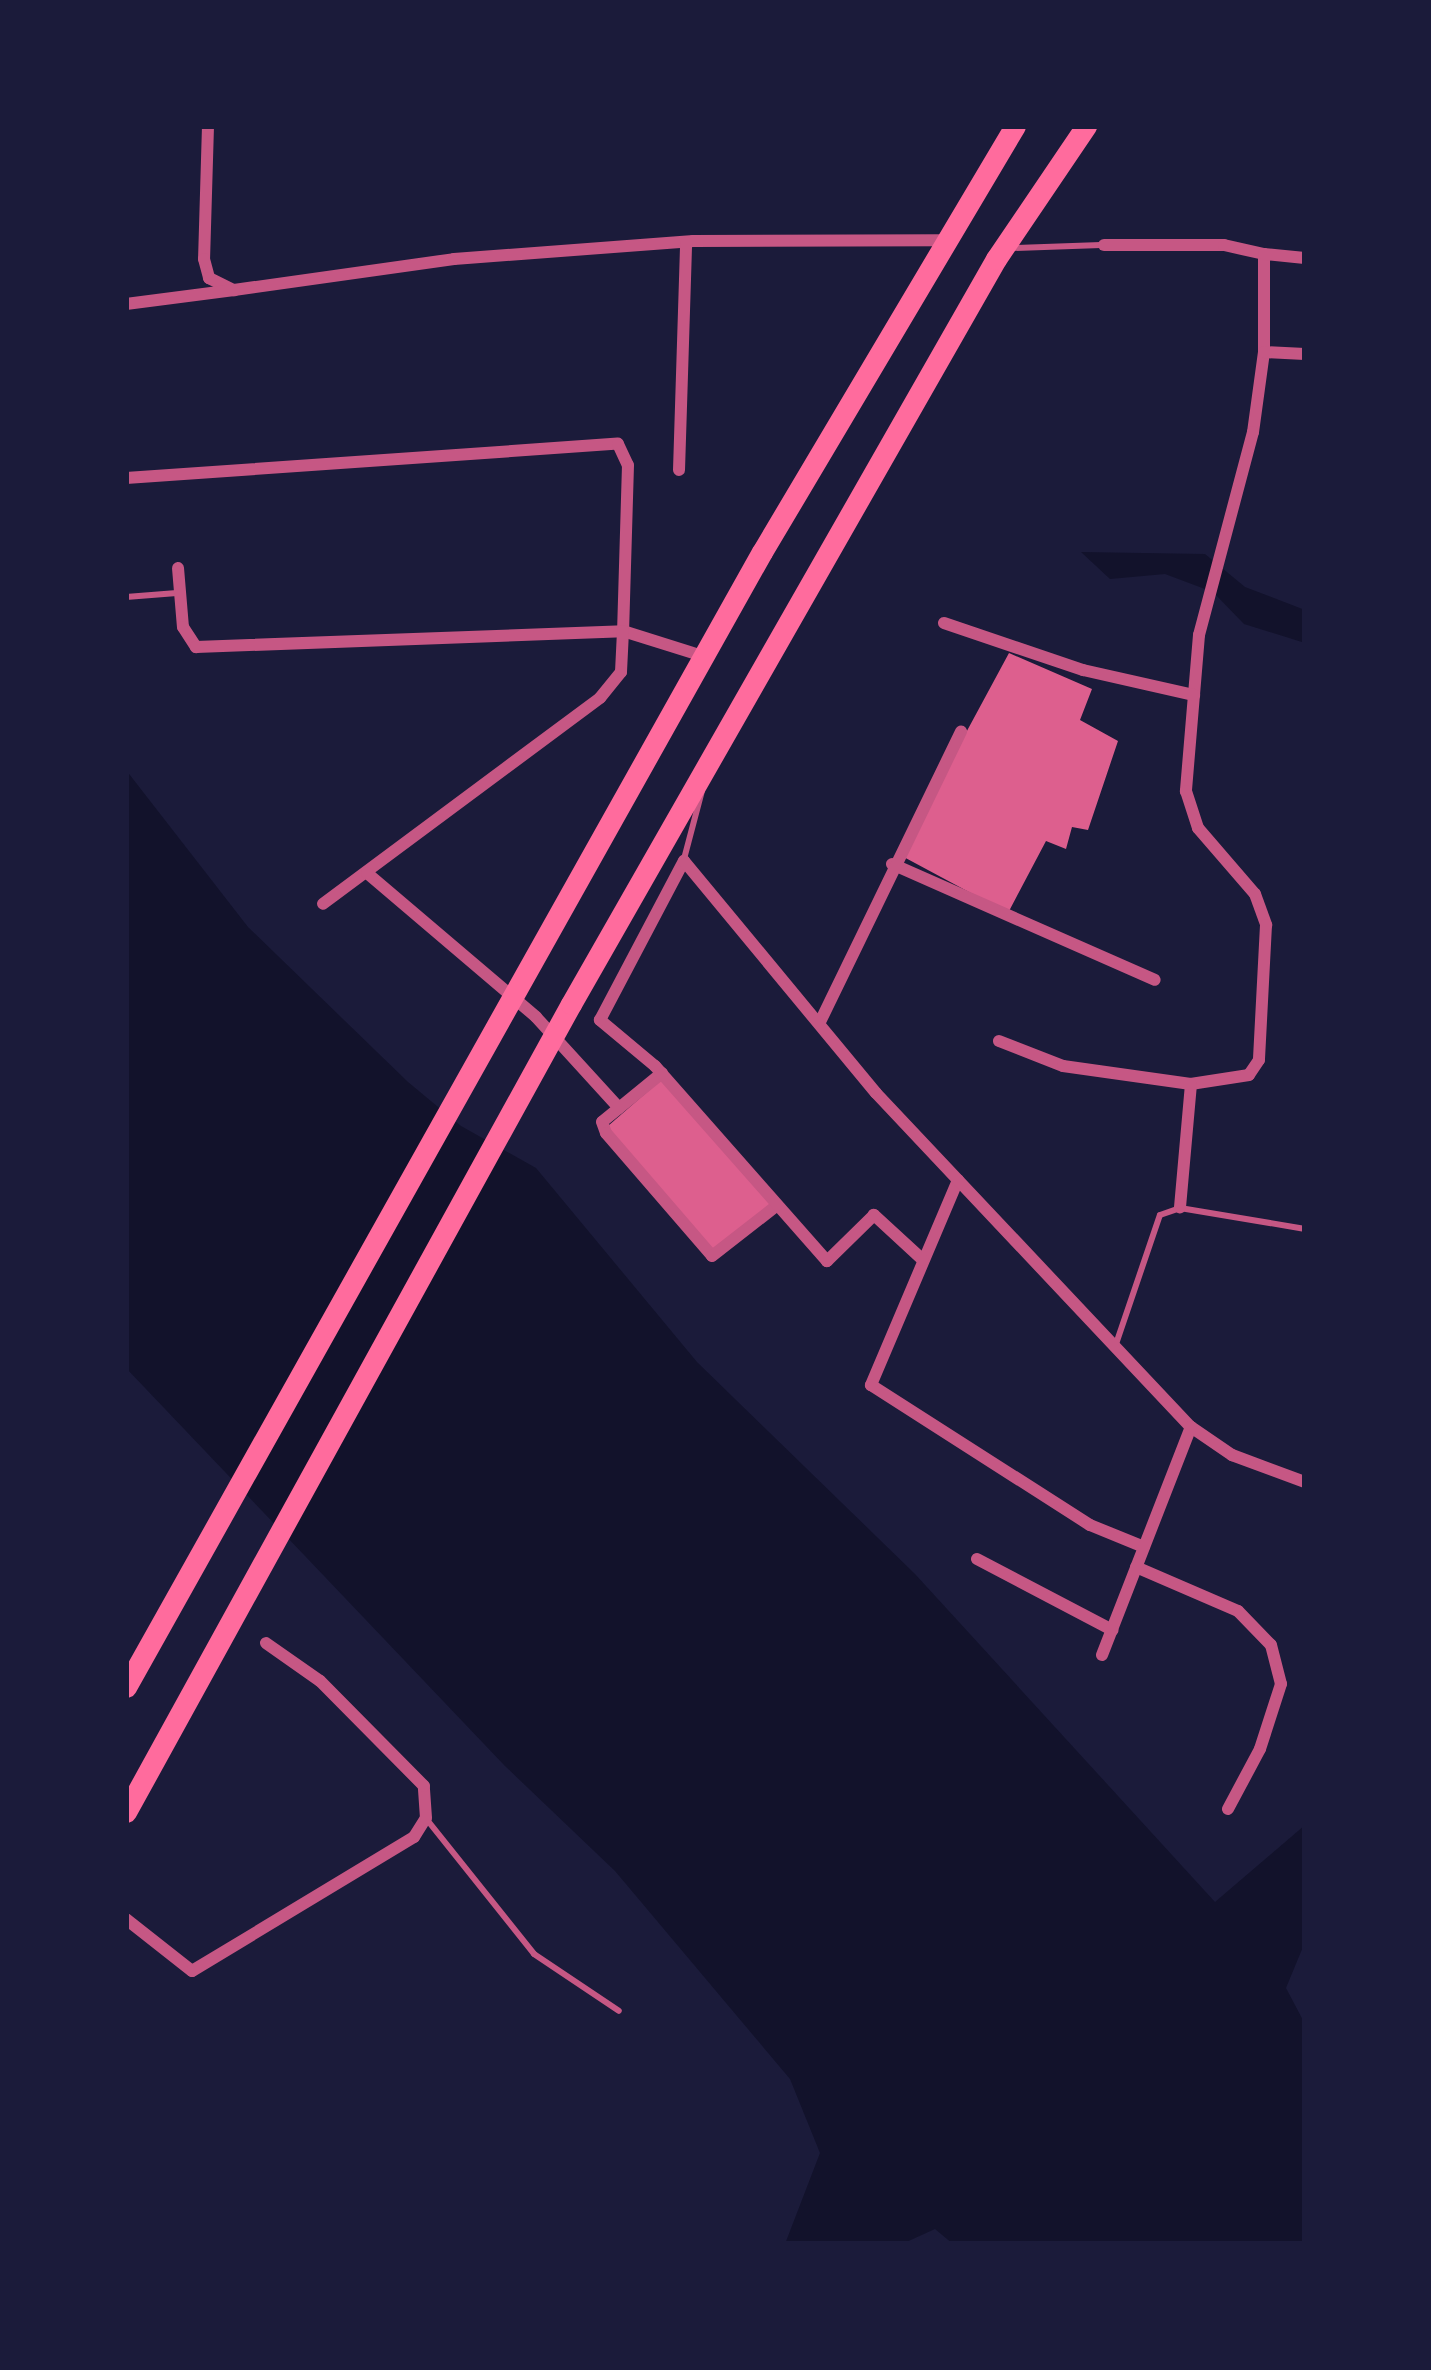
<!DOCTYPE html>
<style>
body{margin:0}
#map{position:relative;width:1431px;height:2370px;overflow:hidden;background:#1b1b3a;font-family:Ubuntu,sans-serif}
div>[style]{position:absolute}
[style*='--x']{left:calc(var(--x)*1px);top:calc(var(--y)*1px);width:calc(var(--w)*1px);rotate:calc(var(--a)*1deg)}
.water>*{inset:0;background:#12122b}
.building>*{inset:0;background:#dd5f8e;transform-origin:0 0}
.service>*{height:6px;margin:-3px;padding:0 3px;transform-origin:3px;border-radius:3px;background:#c65784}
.minor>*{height:12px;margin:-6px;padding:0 6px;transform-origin:6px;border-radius:6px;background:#c65784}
.trunk>*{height:21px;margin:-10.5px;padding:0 10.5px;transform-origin:10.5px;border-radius:10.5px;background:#ff6b9d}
span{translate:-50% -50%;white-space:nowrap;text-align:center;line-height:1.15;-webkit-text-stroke:9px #1b1b3a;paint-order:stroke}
.frame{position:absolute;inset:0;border:129px solid #1b1b3a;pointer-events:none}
</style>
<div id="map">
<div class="water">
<div style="clip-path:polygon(1081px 552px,1205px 554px,1245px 587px,1305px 610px,1305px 643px,1244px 624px,1213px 592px,1165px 574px,1110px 579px)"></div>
<div style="clip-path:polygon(126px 770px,248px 927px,408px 1082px,461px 1126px,536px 1168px,697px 1362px,915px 1574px,1215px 1902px,1305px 1825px,1305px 1942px,1286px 1988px,1305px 2024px,1305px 2244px,953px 2244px,935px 2229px,902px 2244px,785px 2244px,820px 2153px,790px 2079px,615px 1871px,505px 1766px,126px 1368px)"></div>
</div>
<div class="building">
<div style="clip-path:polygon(1009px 653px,1092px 689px,1080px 720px,1118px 741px,1088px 830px,1072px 827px,1066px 849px,1046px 841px,1008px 913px,900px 855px)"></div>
<div style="left:662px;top:1079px;width:167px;height:75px;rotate:49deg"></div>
</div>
<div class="service">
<div style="--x:1013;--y:248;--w:88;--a:-2"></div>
<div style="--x:126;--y:597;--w:51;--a:-4.5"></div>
<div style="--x:684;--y:859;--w:70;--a:-75.2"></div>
<div style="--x:1116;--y:1344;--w:136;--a:-71.2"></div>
<div style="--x:1160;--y:1215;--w:21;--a:-19"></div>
<div style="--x:1180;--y:1208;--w:127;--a:9.5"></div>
<div style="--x:428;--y:1821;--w:170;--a:51.4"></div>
<div style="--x:534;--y:1954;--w:102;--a:33.8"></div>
</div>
<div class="minor">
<div style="--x:208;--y:126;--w:133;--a:91.7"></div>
<div style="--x:204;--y:259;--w:20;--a:75"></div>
<div style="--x:209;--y:278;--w:28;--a:26"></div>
<div style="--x:234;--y:290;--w:222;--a:-8"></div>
<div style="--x:454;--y:259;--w:240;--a:-4.3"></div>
<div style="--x:693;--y:241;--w:248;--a:-0.2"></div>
<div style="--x:1104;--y:245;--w:120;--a:0"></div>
<div style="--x:1224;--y:245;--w:41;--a:12.7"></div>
<div style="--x:1264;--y:254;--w:98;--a:90"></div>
<div style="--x:1264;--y:352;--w:81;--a:97.8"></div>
<div style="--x:1253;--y:432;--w:210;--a:104.9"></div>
<div style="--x:1199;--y:635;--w:157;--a:94.8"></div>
<div style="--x:1186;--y:791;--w:39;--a:72"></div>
<div style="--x:1198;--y:828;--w:87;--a:49.2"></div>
<div style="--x:1255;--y:894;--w:33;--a:70"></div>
<div style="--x:1266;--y:925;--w:135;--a:93"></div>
<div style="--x:1259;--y:1060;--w:18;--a:124"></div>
<div style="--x:1249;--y:1075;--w:59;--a:171.2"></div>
<div style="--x:1191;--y:1084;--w:124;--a:95.1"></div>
<div style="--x:1264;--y:254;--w:41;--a:5.6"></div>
<div style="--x:126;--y:304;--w:109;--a:-7.4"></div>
<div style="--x:1264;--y:352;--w:41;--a:2.8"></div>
<div style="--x:679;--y:470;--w:227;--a:-88.2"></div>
<div style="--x:126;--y:478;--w:493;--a:-4"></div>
<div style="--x:618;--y:444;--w:23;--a:65"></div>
<div style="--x:628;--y:465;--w:166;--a:91.7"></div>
<div style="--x:623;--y:631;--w:84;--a:17.4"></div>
<div style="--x:178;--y:568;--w:59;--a:85.2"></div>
<div style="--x:183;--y:627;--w:24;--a:57"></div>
<div style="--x:196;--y:647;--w:427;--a:-2.1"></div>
<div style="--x:623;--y:631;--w:41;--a:92.8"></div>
<div style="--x:621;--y:672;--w:33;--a:129"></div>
<div style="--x:600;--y:698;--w:345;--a:143.4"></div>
<div style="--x:944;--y:623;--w:147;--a:18.7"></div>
<div style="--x:1083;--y:670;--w:114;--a:12.7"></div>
<div style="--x:892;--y:864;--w:287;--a:23.8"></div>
<div style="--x:367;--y:873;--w:222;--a:40.4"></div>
<div style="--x:536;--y:1017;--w:123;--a:47.6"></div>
<div style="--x:820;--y:1022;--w:323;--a:-64.1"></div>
<div style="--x:999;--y:1041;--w:69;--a:21.3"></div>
<div style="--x:1063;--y:1066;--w:129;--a:8"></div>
<div style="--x:662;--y:1073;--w:77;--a:140.8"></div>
<div style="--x:602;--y:1122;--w:12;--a:70"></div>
<div style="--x:606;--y:1133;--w:162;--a:49.2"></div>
<div style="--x:712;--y:1256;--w:80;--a:-37.9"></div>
<div style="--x:958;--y:1180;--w:223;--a:113"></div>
<div style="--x:871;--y:1385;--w:260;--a:32.6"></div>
<div style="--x:1090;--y:1525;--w:58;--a:22.2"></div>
<div style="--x:923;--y:1260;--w:67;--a:-137.4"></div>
<div style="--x:874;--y:1215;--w:66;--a:135.6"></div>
<div style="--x:827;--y:1261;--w:260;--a:-131.4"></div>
<div style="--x:655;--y:1066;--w:72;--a:-140.1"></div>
<div style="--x:600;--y:1020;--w:180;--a:-62.2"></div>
<div style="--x:684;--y:861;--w:301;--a:50.4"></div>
<div style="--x:876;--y:1093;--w:459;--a:46.7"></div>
<div style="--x:1191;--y:1427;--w:50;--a:34.3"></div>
<div style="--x:1232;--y:1455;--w:78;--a:20.3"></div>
<div style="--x:977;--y:1559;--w:153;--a:27.7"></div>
<div style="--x:1136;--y:1567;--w:111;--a:23.3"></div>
<div style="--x:1238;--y:1611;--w:47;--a:45.9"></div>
<div style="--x:1271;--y:1645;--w:40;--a:75.6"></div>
<div style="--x:1281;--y:1684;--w:68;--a:107.9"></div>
<div style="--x:1260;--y:1749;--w:68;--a:118.1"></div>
<div style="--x:1102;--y:1655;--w:245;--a:-68.7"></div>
<div style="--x:126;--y:1919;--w:84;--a:38.2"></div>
<div style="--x:192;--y:1971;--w:259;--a:-31.1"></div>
<div style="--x:414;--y:1837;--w:22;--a:-58"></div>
<div style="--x:426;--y:1818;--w:32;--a:-94"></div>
<div style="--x:424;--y:1786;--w:148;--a:-134.7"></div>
<div style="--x:320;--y:1681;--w:66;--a:-144.9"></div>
</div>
<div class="trunk">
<div style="--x:126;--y:1687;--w:1301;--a:-60.74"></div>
<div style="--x:762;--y:552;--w:495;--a:-59.3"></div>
<div style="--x:126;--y:1812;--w:922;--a:-61.16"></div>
<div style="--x:571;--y:1004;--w:858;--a:-60.3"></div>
<div style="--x:996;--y:259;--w:161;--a:-55.9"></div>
</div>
<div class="frame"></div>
</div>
